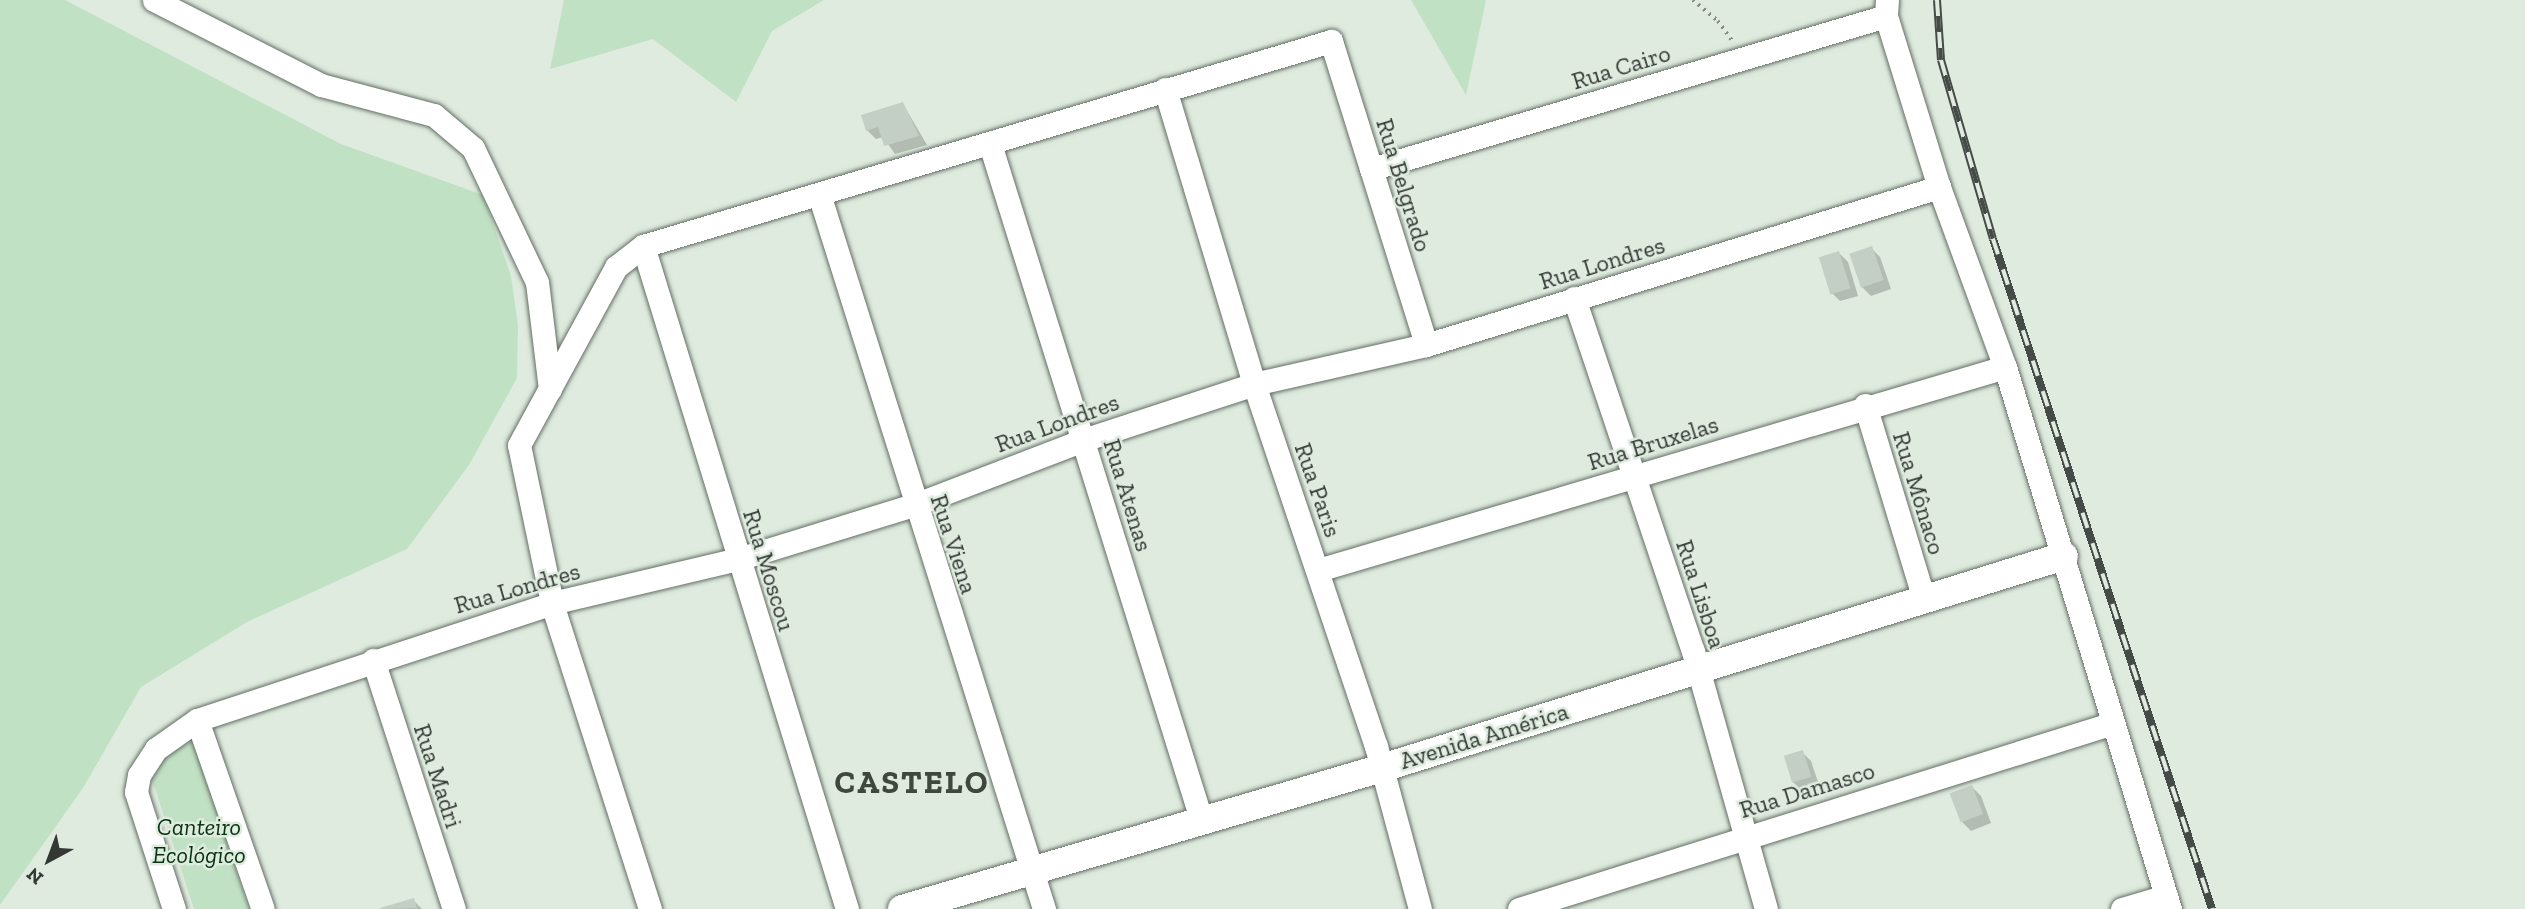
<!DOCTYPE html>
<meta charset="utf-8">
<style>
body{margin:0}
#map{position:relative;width:2525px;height:909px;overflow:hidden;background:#dfebdf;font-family:"Zilla Slab",serif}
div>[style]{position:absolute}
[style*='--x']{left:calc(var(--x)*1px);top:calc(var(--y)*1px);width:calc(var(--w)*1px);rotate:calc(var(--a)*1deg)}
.green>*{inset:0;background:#c1e1c4}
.shadow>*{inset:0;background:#0003}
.building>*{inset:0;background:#c3cfc4;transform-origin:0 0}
.path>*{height:3.5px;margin-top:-1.75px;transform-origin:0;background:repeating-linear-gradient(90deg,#858d86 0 2px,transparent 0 7px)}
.roads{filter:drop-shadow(0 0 2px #636e64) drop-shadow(0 0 2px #636e64)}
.minor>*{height:23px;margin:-11.5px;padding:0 11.5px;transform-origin:11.5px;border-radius:11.5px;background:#fff}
.tertiary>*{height:28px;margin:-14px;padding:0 14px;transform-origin:14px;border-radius:14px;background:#fff}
.rail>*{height:8px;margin-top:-4px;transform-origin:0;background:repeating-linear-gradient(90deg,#dfebdf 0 16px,#454b46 0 32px);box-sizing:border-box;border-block:2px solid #454b46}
span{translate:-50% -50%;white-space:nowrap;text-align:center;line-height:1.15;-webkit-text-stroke:5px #dfebdf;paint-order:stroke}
.street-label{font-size:24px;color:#333834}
.park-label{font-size:24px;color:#04340f;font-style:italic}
.district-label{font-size:32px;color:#3e483f;font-weight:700;letter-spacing:2px}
.north{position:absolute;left:14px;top:825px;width:70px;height:70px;-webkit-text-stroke:5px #dfebdf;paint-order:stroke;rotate:221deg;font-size:19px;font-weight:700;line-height:28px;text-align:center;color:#333834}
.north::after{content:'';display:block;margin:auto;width:24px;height:32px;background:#333834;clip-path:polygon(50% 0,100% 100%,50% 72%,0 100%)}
</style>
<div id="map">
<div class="green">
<div style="clip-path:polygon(0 0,65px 0,341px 144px,483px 195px,511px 276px,518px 325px,517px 378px,469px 465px,407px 549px,247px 622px,141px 687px,83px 788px,0 905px)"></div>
<div style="clip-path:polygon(564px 0,824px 0,772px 31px,736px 102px,653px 39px,550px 69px)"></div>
<div style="clip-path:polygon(1411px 0,1486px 0,1466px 95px)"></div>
<div style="clip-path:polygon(193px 741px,249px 909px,194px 909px,150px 773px,165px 755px)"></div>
</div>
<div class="shadow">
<div style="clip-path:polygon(903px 104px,927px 145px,895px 154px,883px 137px,876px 139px,867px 130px)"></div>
<div style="clip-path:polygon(1871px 248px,1880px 257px,1891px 289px,1871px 296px,1862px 287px)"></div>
<div style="clip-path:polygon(1839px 253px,1848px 262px,1858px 296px,1840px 301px,1831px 292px)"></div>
<div style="clip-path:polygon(1802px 752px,1811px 761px,1819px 785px,1802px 791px,1793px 782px)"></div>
<div style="clip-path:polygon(1972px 787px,1981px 796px,1991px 823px,1971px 831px,1962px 822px)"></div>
<div style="clip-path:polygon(413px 900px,422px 909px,384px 909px)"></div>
</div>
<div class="building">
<div style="clip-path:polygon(903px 102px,919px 136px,884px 146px,878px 127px,866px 131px,861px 115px)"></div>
<div style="left:1872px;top:246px;width:36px;height:24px;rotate:71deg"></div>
<div style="left:1839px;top:251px;width:39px;height:21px;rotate:73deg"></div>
<div style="left:1803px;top:750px;width:28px;height:20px;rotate:73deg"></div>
<div style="left:1972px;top:785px;width:31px;height:24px;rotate:69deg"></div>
<div style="clip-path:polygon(414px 898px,417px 908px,380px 909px,380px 908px)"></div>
</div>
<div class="path">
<div style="--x:1693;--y:0;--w:33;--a:40"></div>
<div style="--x:1718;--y:21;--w:26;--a:54"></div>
</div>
<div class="roads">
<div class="minor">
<div style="--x:154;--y:0;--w:187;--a:27"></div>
<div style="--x:321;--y:85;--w:117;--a:14.9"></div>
<div style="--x:434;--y:115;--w:51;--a:40.2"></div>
<div style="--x:473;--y:148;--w:148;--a:64.5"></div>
<div style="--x:537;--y:282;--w:108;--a:83.1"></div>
<div style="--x:1887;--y:0;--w:16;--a:94"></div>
<div style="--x:1886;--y:16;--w:179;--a:72.8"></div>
<div style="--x:1939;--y:187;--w:192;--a:69.9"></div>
<div style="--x:2005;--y:367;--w:567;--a:73.07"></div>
<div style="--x:1165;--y:89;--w:308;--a:73.2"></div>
<div style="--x:1254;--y:384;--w:382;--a:71.4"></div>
<div style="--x:1376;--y:746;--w:169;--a:74.9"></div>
<div style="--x:990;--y:144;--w:710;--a:72.64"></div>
<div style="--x:1371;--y:169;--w:537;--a:-16.55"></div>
<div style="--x:819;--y:194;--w:750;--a:72.53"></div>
<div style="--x:643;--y:246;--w:694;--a:72.9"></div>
<div style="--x:1574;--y:298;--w:373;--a:71.4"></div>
<div style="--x:1693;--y:651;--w:268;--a:74.2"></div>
<div style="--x:1865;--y:405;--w:200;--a:73.1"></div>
<div style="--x:1318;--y:570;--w:716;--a:-16.46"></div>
<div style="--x:373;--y:660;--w:262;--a:72"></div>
<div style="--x:197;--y:720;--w:200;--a:70.8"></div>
<div style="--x:174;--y:909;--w:123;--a:-108"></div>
<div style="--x:136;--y:792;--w:17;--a:-80"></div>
<div style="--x:139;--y:775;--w:31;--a:-57"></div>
<div style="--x:156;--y:749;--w:50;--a:-35.3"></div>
<div style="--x:197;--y:720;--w:374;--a:-18.2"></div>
<div style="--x:552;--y:603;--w:191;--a:-13.3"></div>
<div style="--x:738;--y:559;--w:184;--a:-17.1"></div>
<div style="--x:914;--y:505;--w:181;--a:-21"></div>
<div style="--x:1083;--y:440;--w:180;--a:-18.1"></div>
<div style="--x:1254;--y:384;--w:176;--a:-12.8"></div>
<div style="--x:1426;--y:345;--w:537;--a:-17.12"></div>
<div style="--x:650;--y:909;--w:321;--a:-107.8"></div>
<div style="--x:552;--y:603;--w:161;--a:-101.8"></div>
<div style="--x:519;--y:445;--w:203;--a:-61.4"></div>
<div style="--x:616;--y:267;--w:34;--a:-38"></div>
<div style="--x:643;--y:246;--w:718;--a:-16.59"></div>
<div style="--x:1331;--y:41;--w:318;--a:72.6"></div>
<div style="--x:1519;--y:909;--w:619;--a:-17.38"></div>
<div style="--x:2122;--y:909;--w:46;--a:-16.5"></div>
</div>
<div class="tertiary">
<div style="--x:902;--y:909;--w:500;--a:-16.37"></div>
<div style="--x:1382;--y:768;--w:714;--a:-17.27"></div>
</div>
</div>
<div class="rail">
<div style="--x:1937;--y:0;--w:60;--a:86.2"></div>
<div style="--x:1941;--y:60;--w:186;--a:73.8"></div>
<div style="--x:1993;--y:239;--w:705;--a:71.9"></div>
</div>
<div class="street-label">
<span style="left:1621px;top:67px;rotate:-17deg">Rua Cairo</span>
<span style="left:1404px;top:185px;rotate:73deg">Rua Belgrado</span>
<span style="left:1602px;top:263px;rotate:-17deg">Rua Londres</span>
<span style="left:1057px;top:423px;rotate:-20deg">Rua Londres</span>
<span style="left:1653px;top:443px;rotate:-17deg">Rua Bruxelas</span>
<span style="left:1318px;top:490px;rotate:71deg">Rua Paris</span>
<span style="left:1919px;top:493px;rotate:73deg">Rua Mônaco</span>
<span style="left:1128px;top:495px;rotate:73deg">Rua Atenas</span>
<span style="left:954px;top:544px;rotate:72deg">Rua Viena</span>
<span style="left:769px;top:570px;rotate:73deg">Rua Moscou</span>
<span style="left:517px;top:588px;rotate:-16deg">Rua Londres</span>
<span style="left:1701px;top:594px;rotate:72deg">Rua Lisboa</span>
<span style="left:1484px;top:736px;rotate:-17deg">Avenida América</span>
<span style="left:438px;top:776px;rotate:72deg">Rua Madri</span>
<span style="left:1807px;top:790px;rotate:-17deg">Rua Damasco</span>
</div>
<div class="park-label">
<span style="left:199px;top:841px">Canteiro<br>Ecológico</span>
</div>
<div class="district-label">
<span style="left:912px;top:782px">CASTELO</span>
</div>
<div class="north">N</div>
</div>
